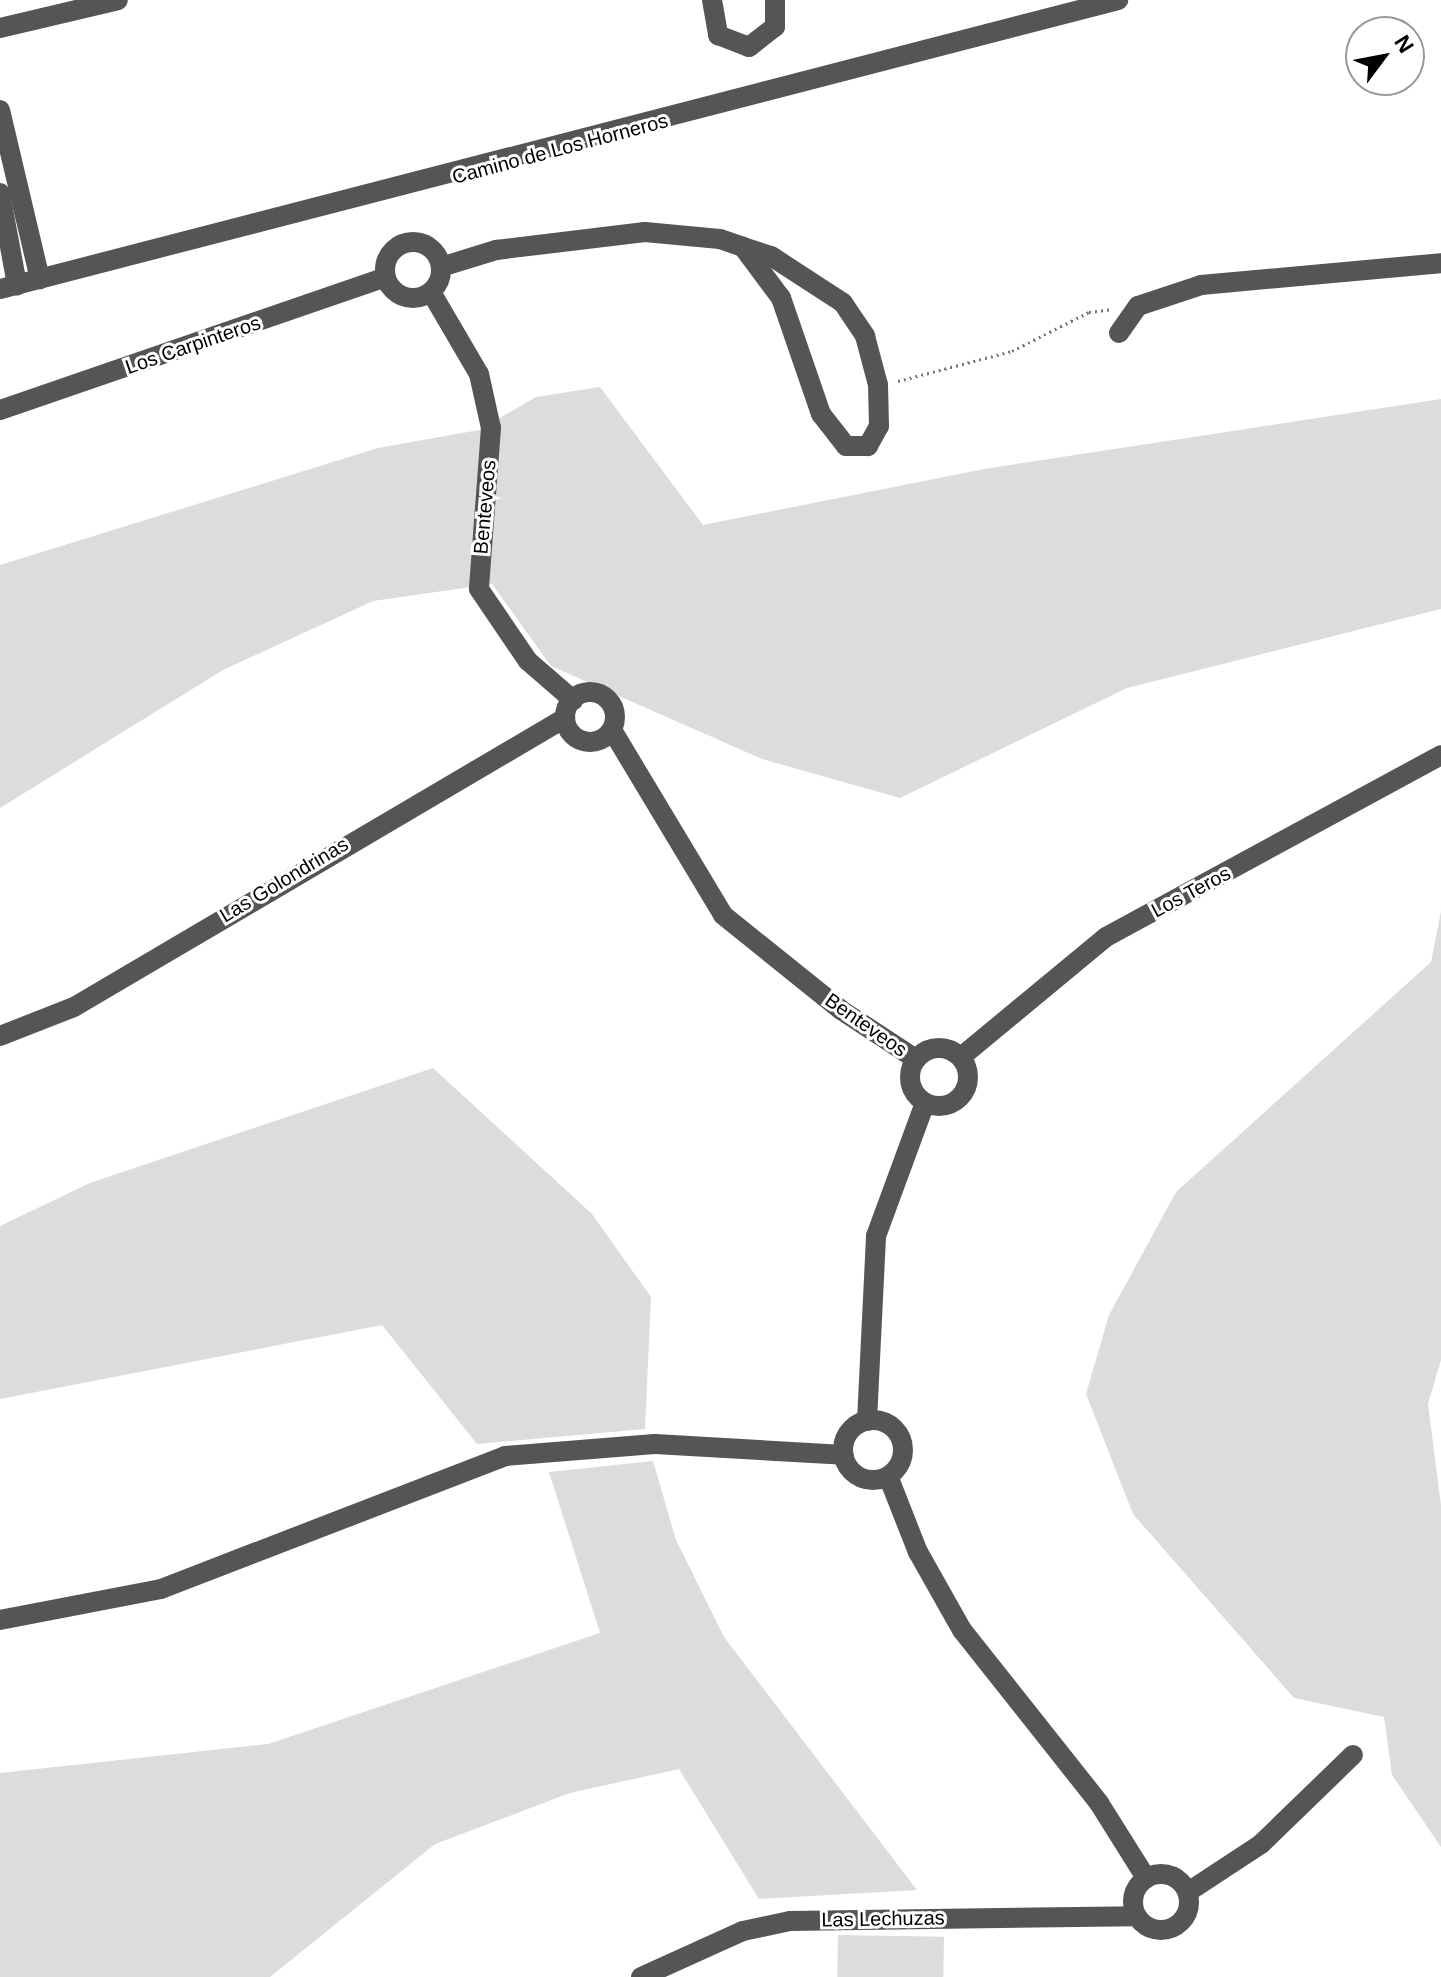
<!DOCTYPE html>
<style>
body{margin:0}
#map{position:relative;width:1441px;height:1977px;overflow:hidden;background:#fff;font-family:Arial,sans-serif}
div>[style]{position:absolute}
[style*='--x']{left:calc(var(--x)*1px);top:calc(var(--y)*1px);width:calc(var(--w)*1px);rotate:calc(var(--a)*1deg)}
.green>*{inset:0;background:#dcdcdc;transform-origin:0 0}
.path>*{height:3px;margin-top:-1.5px;transform-origin:0;background:repeating-linear-gradient(90deg,#777 0 2px,transparent 0 6px)}
.minor>*{height:20px;margin:-10px;padding:0 10px;transform-origin:10px;border-radius:10px;background:#555}
.minor>.ring{margin:-10px;padding:0;box-sizing:content-box;background:none;border:20px solid #555;border-radius:50%}
span{translate:-50% -50%;white-space:nowrap;text-align:center;line-height:1.15;-webkit-text-stroke:6px #fff;paint-order:stroke}
.street-label{font-size:20px;color:#000}
.north{position:absolute;left:1345px;top:16px;width:80px;height:80px;box-sizing:border-box;background:#fff;border:2px solid #999;border-radius:50%;rotate:58deg;font-size:22px;font-weight:700;line-height:32px;text-align:center;color:#000}
.north::after{content:'';display:block;margin:auto;width:28px;height:36px;background:#000;clip-path:polygon(50% 0,100% 100%,50% 72%,0 100%)}
</style>
<div id="map">
<div class="green">
<div style="clip-path:polygon(600px 387px,703px 525px,984px 469px,1441px 399px,1441px 609px,1127px 688px,900px 798px,762px 759px,551px 666px,492px 584px,373px 601px,223px 670px,0 808px,0 565px,378px 448px,479px 430px,536px 397px)"></div>
<div style="clip-path:polygon(1441px 911px,1441px 1360px,1428px 1404px,1441px 1505px,1441px 1847px,1392px 1775px,1384px 1717px,1294px 1698px,1133px 1514px,1086px 1394px,1109px 1315px,1176px 1192px,1431px 962px)"></div>
<div style="clip-path:polygon(433px 1068px,592px 1214px,651px 1297px,645px 1429px,477px 1444px,382px 1325px,0 1399px,0 1226px,90px 1183px)"></div>
<div style="clip-path:polygon(653px 1461px,676px 1540px,724px 1637px,917px 1890px,759px 1899px,679px 1769px,570px 1793px,435px 1844px,270px 1977px,0 1977px,0 1773px,268px 1744px,600px 1633px,549px 1472px)"></div>
<div style="left:838px;top:1935px;width:106px;height:42px;rotate:1deg"></div>
</div>
<div class="path">
<div style="--x:898;--y:381;--w:118;--a:-14.7"></div>
<div style="--x:1012;--y:351;--w:86;--a:-26.9"></div>
<div style="--x:1089;--y:312;--w:23;--a:-7"></div>
</div>
<div class="minor">
<div style="--x:712;--y:0;--w:36;--a:80"></div>
<div style="--x:718;--y:35;--w:33;--a:21"></div>
<div style="--x:749;--y:47;--w:33;--a:-38"></div>
<div style="--x:775;--y:27;--w:27;--a:-90"></div>
<div style="--x:0;--y:28;--w:121;--a:-13.3"></div>
<div style="--x:0;--y:110;--w:174;--a:76.7"></div>
<div style="--x:0;--y:193;--w:94;--a:79.5"></div>
<div class="ring" style="left:385px;top:242px;width:36px;height:36px"></div>
<div style="--x:441;--y:267;--w:58;--a:-17.2"></div>
<div style="--x:496;--y:250;--w:150;--a:-6.9"></div>
<div style="--x:645;--y:232;--w:75;--a:5.3"></div>
<div style="--x:720;--y:239;--w:24;--a:19"></div>
<div style="--x:743;--y:247;--w:29;--a:18"></div>
<div style="--x:771;--y:256;--w:86;--a:33.1"></div>
<div style="--x:843;--y:303;--w:40;--a:56"></div>
<div style="--x:865;--y:336;--w:51;--a:75.1"></div>
<div style="--x:878;--y:385;--w:41;--a:88.6"></div>
<div style="--x:879;--y:426;--w:23;--a:119"></div>
<div style="--x:868;--y:446;--w:22;--a:180"></div>
<div style="--x:846;--y:446;--w:41;--a:-128"></div>
<div style="--x:821;--y:414;--w:123;--a:-109"></div>
<div style="--x:781;--y:298;--w:64;--a:-126.7"></div>
<div style="--x:0;--y:289;--w:1155;--a:-14.49"></div>
<div style="--x:431;--y:292;--w:95;--a:59.7"></div>
<div style="--x:479;--y:374;--w:55;--a:77.5"></div>
<div style="--x:491;--y:428;--w:161;--a:94.3"></div>
<div style="--x:479;--y:589;--w:87;--a:55.8"></div>
<div style="--x:528;--y:661;--w:60;--a:40.9"></div>
<div style="--x:1119;--y:333;--w:33;--a:-55"></div>
<div style="--x:1138;--y:306;--w:66;--a:-18.4"></div>
<div style="--x:1201;--y:285;--w:241;--a:-5.2"></div>
<div style="--x:0;--y:410;--w:408;--a:-19"></div>
<div class="ring" style="left:565px;top:692px;width:30px;height:30px"></div>
<div style="--x:612;--y:730;--w:216;--a:59"></div>
<div style="--x:723;--y:915;--w:151;--a:38.8"></div>
<div style="--x:841;--y:1010;--w:90;--a:33.2"></div>
<div style="--x:0;--y:1036;--w:79;--a:-21.4"></div>
<div style="--x:74;--y:1007;--w:570;--a:-30.48"></div>
<div class="ring" style="left:910px;top:1048px;width:38px;height:38px"></div>
<div style="--x:961;--y:1057;--w:188;--a:-39.6"></div>
<div style="--x:1106;--y:937;--w:381;--a:-28.5"></div>
<div class="ring" style="left:843px;top:1420px;width:40px;height:40px"></div>
<div style="--x:867;--y:1421;--w:185;--a:-87.2"></div>
<div style="--x:876;--y:1236;--w:142;--a:-69.8"></div>
<div style="--x:888;--y:1476;--w:82;--a:68.5"></div>
<div style="--x:918;--y:1552;--w:90;--a:60.6"></div>
<div style="--x:962;--y:1630;--w:221;--a:51.6"></div>
<div style="--x:1099;--y:1803;--w:89;--a:57.9"></div>
<div style="--x:0;--y:1620;--w:164;--a:-10.9"></div>
<div style="--x:161;--y:1589;--w:369;--a:-21.1"></div>
<div style="--x:505;--y:1456;--w:150;--a:-4.6"></div>
<div style="--x:655;--y:1444;--w:189;--a:3.3"></div>
<div class="ring" style="left:1133px;top:1874px;width:36px;height:36px"></div>
<div style="--x:1188;--y:1892;--w:87;--a:-33.3"></div>
<div style="--x:1261;--y:1844;--w:128;--a:-44.1"></div>
<div style="--x:641;--y:1977;--w:112;--a:-24.3"></div>
<div style="--x:743;--y:1931;--w:48;--a:-12"></div>
<div style="--x:790;--y:1921;--w:346;--a:-0.8"></div>
</div>
<div class="street-label">
<span style="left:560px;top:149px;rotate:-15deg">Camino de Los Horneros</span>
<span style="left:193px;top:345px;rotate:-19deg">Los Carpinteros</span>
<span style="left:485px;top:507px;rotate:-85deg">Benteveos</span>
<span style="left:284px;top:880px;rotate:-31deg">Las Golondrinas</span>
<span style="left:1191px;top:892px;rotate:-28deg">Los Teros</span>
<span style="left:866px;top:1025px;rotate:35deg">Benteveos</span>
<span style="left:883px;top:1919px;rotate:-1deg">Las Lechuzas</span>
</div>
<div class="north">N</div>
</div>
